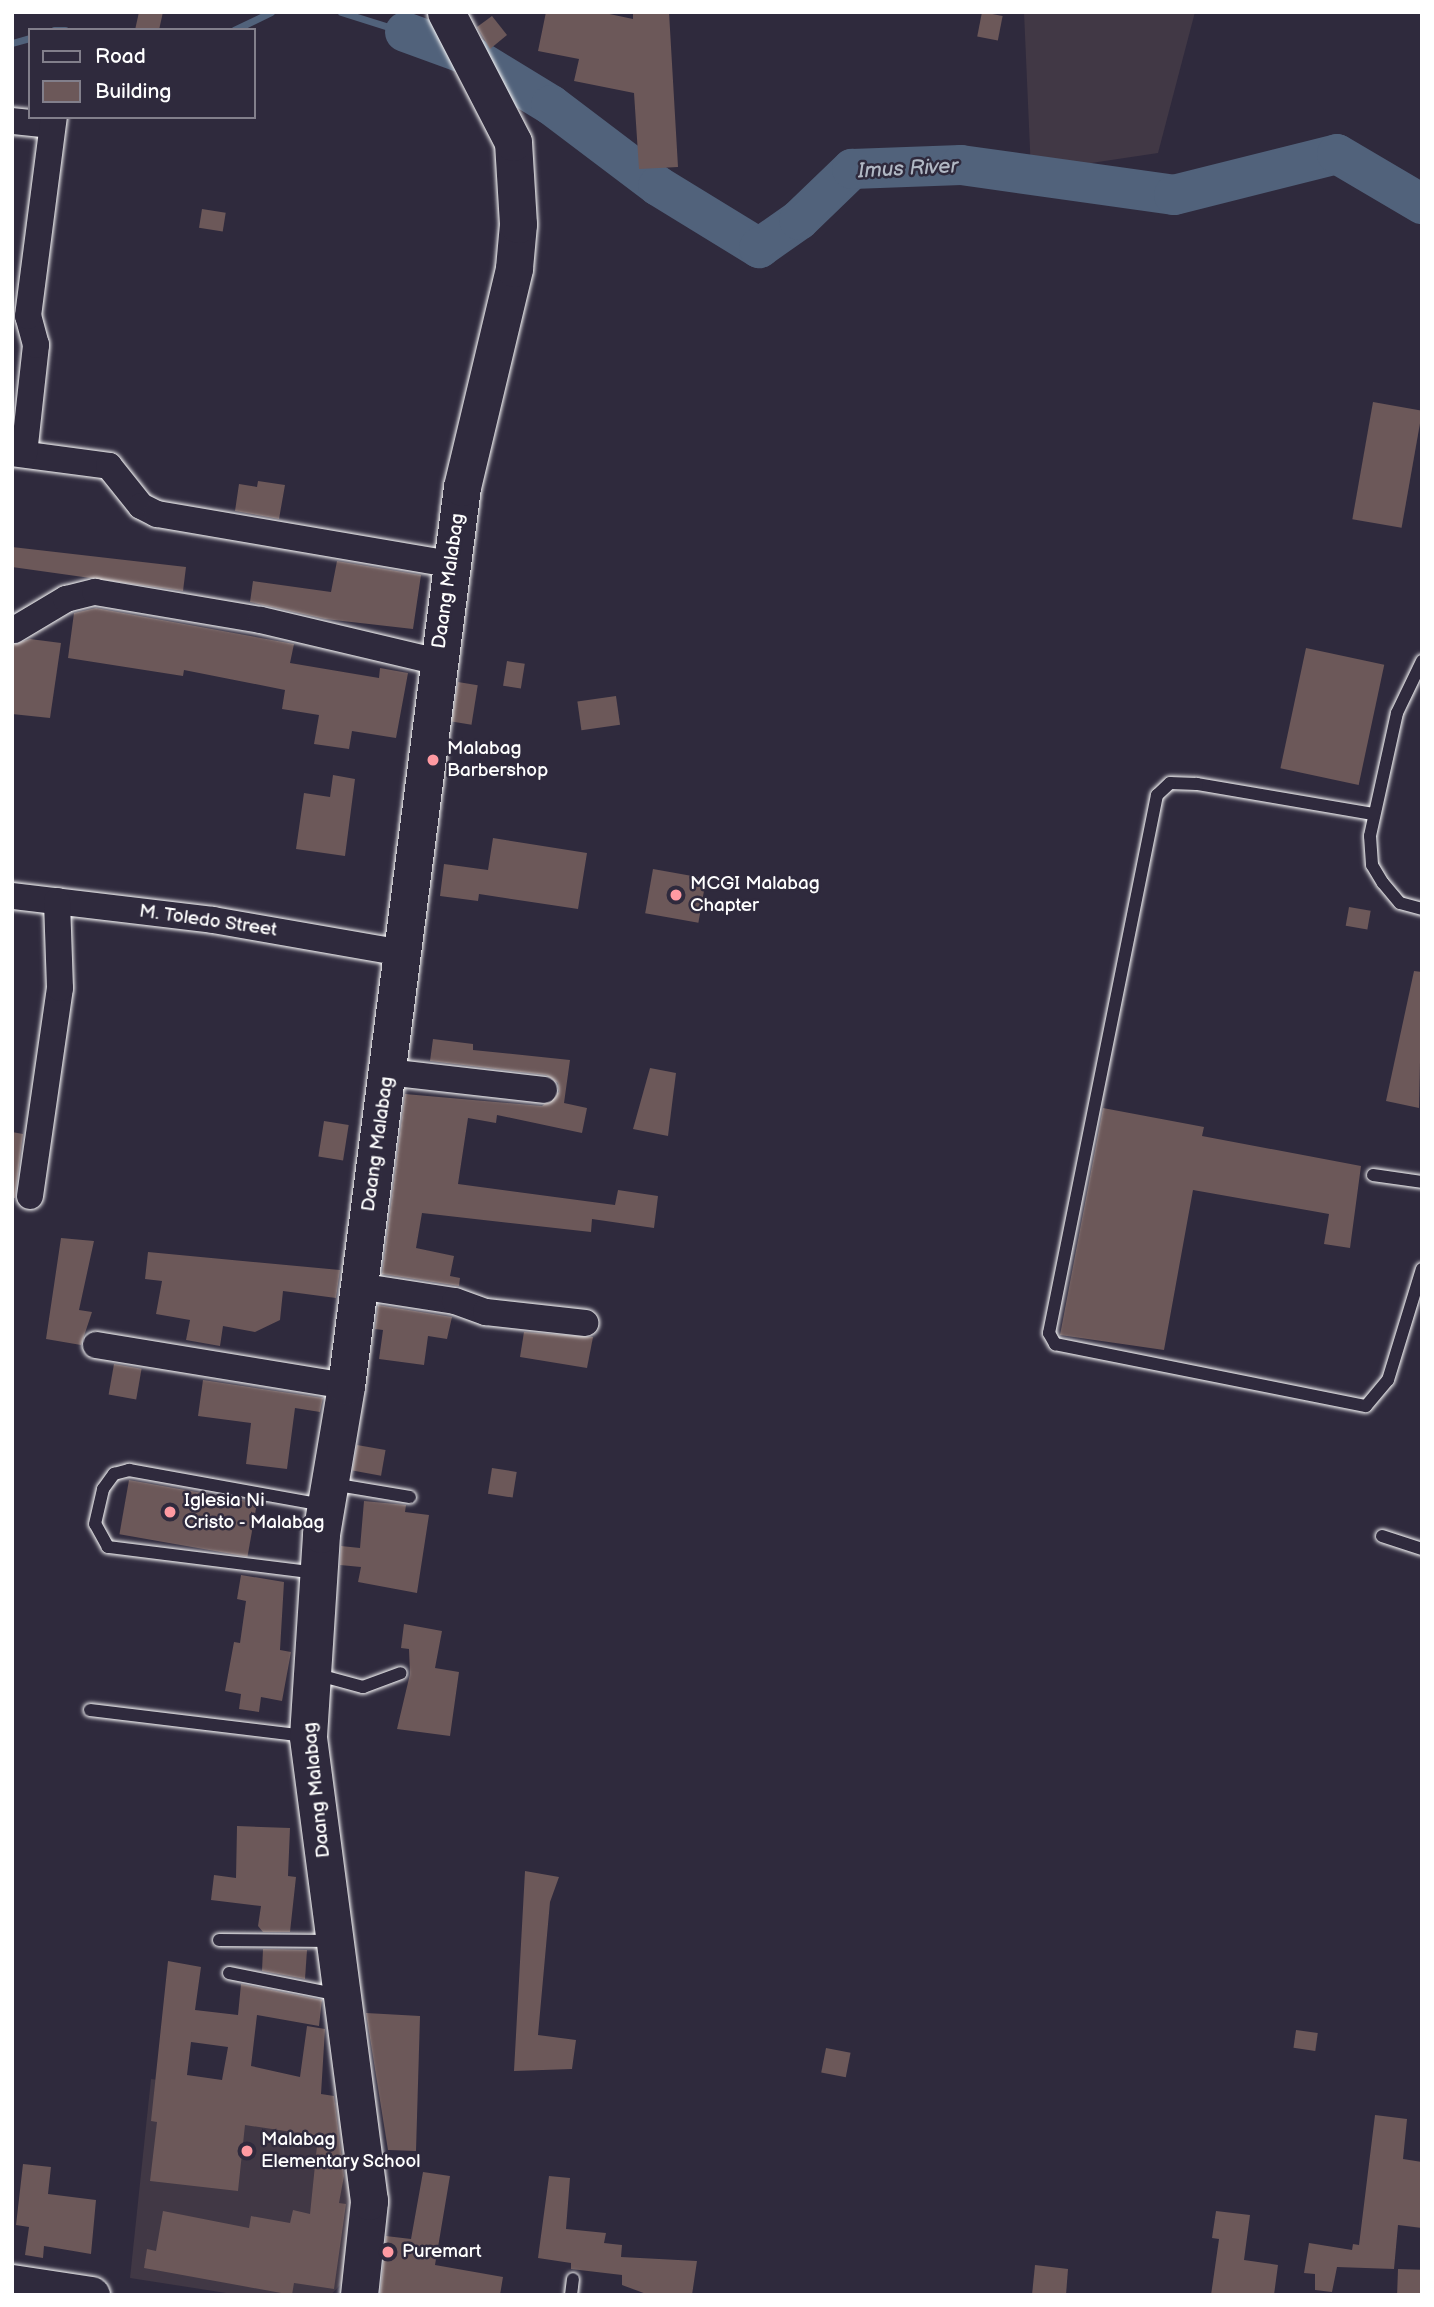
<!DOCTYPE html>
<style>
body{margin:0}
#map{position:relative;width:1434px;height:2307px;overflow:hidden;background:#2f2a3d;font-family:"Balsamiq Sans",sans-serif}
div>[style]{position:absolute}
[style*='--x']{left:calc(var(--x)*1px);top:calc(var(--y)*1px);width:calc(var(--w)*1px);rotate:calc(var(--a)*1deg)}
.built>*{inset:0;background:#413845}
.stream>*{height:7px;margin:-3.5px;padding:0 3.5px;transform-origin:3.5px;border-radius:3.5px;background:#51627b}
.river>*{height:40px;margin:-20px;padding:0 20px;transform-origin:20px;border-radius:20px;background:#51627b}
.building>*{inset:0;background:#6c5859;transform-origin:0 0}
.roads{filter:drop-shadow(0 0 2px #fff) drop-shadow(0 0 2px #fff)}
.lane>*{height:12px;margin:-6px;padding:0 6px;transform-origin:6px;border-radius:6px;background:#2f2a3d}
.street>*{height:26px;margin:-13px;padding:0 13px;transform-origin:13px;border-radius:13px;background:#2f2a3d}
.secondary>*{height:37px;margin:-18.5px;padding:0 18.5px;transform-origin:18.5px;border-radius:18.5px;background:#2f2a3d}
.dots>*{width:19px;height:19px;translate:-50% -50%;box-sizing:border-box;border:4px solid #2f2a3d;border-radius:50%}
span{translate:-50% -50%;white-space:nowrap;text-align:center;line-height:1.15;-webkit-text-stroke:5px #2f2a3d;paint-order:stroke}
.street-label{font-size:19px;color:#fff}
.poi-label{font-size:19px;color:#fff}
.left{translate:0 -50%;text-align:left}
.water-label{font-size:21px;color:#b1b8c4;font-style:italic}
.frame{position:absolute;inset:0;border:14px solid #fff;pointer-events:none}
.legend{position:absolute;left:28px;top:28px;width:228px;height:91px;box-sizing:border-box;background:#2f2a3d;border:2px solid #827f8b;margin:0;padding:9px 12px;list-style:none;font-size:21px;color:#fff}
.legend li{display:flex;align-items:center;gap:14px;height:35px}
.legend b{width:35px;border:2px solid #827f8b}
</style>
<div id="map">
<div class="built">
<div style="clip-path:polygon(1024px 12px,1195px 12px,1158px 153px,1031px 172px)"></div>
<div style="clip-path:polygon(151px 2079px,347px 2104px,355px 2197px,348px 2276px,331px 2295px,239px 2295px,130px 2278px)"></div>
</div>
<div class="stream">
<div style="--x:341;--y:12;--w:67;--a:17.4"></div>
<div style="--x:54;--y:30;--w:11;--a:0"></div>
<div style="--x:234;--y:30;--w:41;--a:-25.9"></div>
<div style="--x:12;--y:43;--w:19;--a:-16"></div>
</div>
<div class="river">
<div style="--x:405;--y:32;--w:70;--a:20"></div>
<div style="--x:471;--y:56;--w:94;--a:31.5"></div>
<div style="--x:551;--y:105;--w:134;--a:37.1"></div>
<div style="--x:658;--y:186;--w:119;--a:31.5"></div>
<div style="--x:759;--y:248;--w:49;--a:-35"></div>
<div style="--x:799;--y:220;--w:74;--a:-43.9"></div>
<div style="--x:852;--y:169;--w:109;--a:-2.1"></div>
<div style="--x:961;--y:165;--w:215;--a:8"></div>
<div style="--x:1174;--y:195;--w:168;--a:-14.1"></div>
<div style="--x:1337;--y:154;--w:99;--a:30.5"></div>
</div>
<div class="building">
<div style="clip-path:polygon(139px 12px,163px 12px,159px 30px,135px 30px)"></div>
<div style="clip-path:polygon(546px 12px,600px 12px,633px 19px,633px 12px,669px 12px,678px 167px,639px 169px,634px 93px,574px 81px,579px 59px,538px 51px)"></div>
<div style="left:982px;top:12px;width:21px;height:25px;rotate:11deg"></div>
<div style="clip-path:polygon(492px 16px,507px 35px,490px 49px,477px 27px)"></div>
<div style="left:202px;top:209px;width:24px;height:19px;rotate:9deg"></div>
<div style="left:1373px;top:402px;width:50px;height:119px;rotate:10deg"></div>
<div style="clip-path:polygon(258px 481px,285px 485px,279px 519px,235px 511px,239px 484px,257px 487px)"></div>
<div style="clip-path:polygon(12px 547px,186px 567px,183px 591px,12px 567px)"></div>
<div style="clip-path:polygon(337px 561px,421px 575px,413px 629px,325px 619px,250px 602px,253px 581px,331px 592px)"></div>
<div style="clip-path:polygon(96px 608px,294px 644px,290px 663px,379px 678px,380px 668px,408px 673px,396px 738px,352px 731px,349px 749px,314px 744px,319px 715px,282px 709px,285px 690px,184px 670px,183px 676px,68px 658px,74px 613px)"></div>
<div style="clip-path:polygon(30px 639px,61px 643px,50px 718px,12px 714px,12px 645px)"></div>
<div style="left:1306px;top:648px;width:80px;height:123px;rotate:12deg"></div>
<div style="left:507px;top:661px;width:18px;height:25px;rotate:9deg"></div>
<div style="left:458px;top:682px;width:20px;height:40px;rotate:9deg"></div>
<div style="left:616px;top:696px;width:29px;height:39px;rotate:82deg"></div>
<div style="clip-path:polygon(333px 775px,355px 779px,345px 856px,296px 849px,304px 793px,330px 797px)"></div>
<div style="clip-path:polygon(493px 838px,587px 853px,578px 909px,479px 894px,478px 901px,440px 896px,444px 864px,488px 870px)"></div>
<div style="left:653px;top:869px;width:54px;height:45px;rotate:10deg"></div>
<div style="left:1349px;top:907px;width:22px;height:19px;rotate:10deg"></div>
<div style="clip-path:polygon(1414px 971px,1422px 972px,1419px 1108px,1386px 1101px)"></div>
<div style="clip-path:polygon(433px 1039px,473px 1044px,473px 1050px,570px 1060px,564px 1103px,587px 1108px,582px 1133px,497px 1115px,496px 1123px,468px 1118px,458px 1184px,615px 1205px,618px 1190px,658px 1196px,654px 1228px,592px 1219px,591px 1232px,422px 1213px,416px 1248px,454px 1256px,450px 1276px,460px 1278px,459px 1286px,382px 1274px,405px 1094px,542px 1106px,559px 1092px,558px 1083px,546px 1075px,430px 1061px)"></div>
<div style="clip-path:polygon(650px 1068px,676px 1073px,668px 1136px,633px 1129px)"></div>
<div style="clip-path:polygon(1103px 1108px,1204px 1127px,1202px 1136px,1361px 1166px,1350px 1248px,1324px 1244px,1329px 1214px,1193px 1190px,1164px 1350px,1060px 1335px)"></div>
<div style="left:324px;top:1121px;width:25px;height:36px;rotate:9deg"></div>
<div style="clip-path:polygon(12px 1132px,23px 1134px,15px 1198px,12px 1198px)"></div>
<div style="clip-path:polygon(61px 1238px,94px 1241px,79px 1310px,92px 1312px,81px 1345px,46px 1339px)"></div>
<div style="clip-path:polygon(148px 1252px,340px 1270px,336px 1298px,283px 1291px,280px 1320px,255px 1332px,223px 1326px,220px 1346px,186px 1340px,190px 1320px,156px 1314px,162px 1281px,145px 1279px)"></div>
<div style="clip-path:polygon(378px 1305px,452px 1317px,447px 1339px,428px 1336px,424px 1365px,379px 1359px,383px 1330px,375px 1329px)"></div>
<div style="clip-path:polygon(524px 1332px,593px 1337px,587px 1368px,520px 1357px)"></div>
<div style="left:114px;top:1364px;width:28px;height:31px;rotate:10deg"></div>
<div style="clip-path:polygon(203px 1380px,323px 1398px,320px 1412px,295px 1408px,287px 1469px,246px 1464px,251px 1423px,198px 1416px)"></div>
<div style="left:357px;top:1445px;width:29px;height:26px;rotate:10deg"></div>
<div style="left:492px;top:1468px;width:25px;height:26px;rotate:9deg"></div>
<div style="left:129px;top:1480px;width:130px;height:55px;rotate:10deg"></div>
<div style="clip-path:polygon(364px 1501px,406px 1505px,405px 1512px,429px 1515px,417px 1593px,358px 1582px,361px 1567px,340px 1565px,341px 1546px,360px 1548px)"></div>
<div style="clip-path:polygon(241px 1575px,284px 1582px,280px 1650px,291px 1652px,282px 1701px,261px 1697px,259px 1712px,239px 1709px,241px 1694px,225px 1691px,234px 1642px,240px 1643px,246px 1601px,237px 1599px)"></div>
<div style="clip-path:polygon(404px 1624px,442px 1631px,435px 1668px,459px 1672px,450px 1736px,397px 1729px,410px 1674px,409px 1649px,401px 1648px)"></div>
<div style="clip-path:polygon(237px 1826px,290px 1828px,288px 1876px,296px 1877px,290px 1932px,263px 1932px,258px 1926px,261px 1906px,211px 1900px,214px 1875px,236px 1878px)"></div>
<div style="clip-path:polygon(525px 1871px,559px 1877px,550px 1902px,538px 2035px,576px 2040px,572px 2069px,514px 2071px)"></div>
<div style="clip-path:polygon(263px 1949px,307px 1950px,305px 1979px,262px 1971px)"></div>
<div style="clip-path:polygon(evenodd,168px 1961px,201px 1967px,195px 2010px,238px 2015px,241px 1984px,322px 2000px,319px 2026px,257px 2015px,251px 2066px,300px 2077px,307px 2026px,325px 2029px,321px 2094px,334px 2096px,344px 2176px,339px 2203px,346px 2204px,334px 2289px,294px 2283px,292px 2295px,144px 2268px,147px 2249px,156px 2251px,163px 2211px,249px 2228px,251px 2216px,290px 2223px,293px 2210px,310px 2214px,318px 2136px,245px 2125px,238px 2191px,150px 2181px,157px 2122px,151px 2121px,168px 1961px,191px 2042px,228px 2047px,222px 2080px,187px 2075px,191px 2042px)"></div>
<div style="clip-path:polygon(366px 2013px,420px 2016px,416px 2151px,388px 2150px)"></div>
<div style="left:1296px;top:2030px;width:22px;height:18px;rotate:8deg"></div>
<div style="left:826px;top:2048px;width:25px;height:25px;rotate:11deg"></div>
<div style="clip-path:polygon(1375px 2115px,1407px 2119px,1403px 2159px,1422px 2162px,1422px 2228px,1398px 2225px,1394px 2269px,1337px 2267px,1332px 2292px,1315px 2290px,1315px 2274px,1304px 2273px,1309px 2243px,1352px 2250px,1353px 2244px,1359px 2245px)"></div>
<div style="clip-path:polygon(23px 2164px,51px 2167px,48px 2194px,96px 2200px,91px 2254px,44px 2246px,43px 2258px,25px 2255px,29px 2227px,16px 2225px)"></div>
<div style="clip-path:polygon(423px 2172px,450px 2176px,435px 2265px,503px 2277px,500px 2295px,380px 2295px,386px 2236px,411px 2239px)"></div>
<div style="clip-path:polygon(549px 2176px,570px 2178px,566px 2229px,606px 2233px,604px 2243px,622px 2245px,621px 2257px,697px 2261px,692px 2295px,649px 2295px,622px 2285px,622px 2275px,571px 2269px,571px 2263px,538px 2258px)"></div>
<div style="clip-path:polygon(1216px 2211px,1250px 2215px,1244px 2260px,1278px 2265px,1274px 2295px,1211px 2295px,1219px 2239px,1212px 2238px)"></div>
<div style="clip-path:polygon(1035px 2265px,1068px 2269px,1066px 2295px,1032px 2295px)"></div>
<div style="left:1398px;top:2269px;width:24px;height:26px;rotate:2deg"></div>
</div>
<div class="roads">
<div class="lane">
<div style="--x:1422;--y:661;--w:58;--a:115.7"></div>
<div style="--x:1397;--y:713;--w:126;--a:102.4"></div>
<div style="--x:1370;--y:836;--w:29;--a:86"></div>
<div style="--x:1372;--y:865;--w:21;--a:59"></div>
<div style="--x:1383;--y:883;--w:26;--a:50"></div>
<div style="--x:1400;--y:903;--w:23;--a:15"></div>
<div style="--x:1373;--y:814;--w:179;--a:-170.3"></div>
<div style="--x:1197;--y:784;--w:27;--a:-178"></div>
<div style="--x:1170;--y:783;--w:18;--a:137"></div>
<div style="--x:1157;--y:795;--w:549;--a:101.35"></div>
<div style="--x:1049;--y:1333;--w:13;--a:61"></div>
<div style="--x:1055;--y:1344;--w:317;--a:11.3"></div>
<div style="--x:1366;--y:1406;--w:34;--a:-50"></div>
<div style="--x:1388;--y:1380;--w:116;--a:-73"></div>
<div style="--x:1373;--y:1175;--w:49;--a:8.1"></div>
<div style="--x:332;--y:1484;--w:79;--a:9.5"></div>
<div style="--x:1382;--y:1536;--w:42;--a:18"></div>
<div style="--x:317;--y:1573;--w:211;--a:-172.9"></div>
<div style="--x:108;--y:1547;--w:26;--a:-119"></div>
<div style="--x:95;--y:1524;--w:36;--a:-77"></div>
<div style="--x:103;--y:1489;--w:19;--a:-54"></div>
<div style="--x:114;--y:1474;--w:16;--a:-15"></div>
<div style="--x:129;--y:1470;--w:198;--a:10.2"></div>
<div style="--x:315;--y:1674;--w:50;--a:15.2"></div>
<div style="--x:363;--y:1687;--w:40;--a:-20.2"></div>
<div style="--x:90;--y:1710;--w:217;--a:6.9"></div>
<div style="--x:219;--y:1940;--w:113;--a:0.5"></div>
<div style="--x:229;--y:1973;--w:112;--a:11.3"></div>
<div style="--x:571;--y:2295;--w:16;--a:-83"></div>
</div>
<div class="street">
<div style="--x:12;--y:121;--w:39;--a:6"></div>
<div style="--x:12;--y:453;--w:98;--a:7.6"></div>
<div style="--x:109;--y:466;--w:51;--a:51.3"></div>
<div style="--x:141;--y:506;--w:18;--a:27"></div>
<div style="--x:157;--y:514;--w:298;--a:9.7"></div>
<div style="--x:24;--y:454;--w:110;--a:-83.7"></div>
<div style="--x:36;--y:345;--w:30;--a:-105"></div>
<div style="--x:28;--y:316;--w:201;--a:-82.6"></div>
<div style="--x:14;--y:630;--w:61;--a:-30.8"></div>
<div style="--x:66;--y:599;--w:30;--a:-14"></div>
<div style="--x:95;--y:592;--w:168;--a:9.6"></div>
<div style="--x:261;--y:620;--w:182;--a:13.3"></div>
<div style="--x:12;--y:896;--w:202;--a:6.8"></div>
<div style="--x:213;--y:920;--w:193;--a:9.9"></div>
<div style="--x:387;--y:1072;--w:158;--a:6.5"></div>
<div style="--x:30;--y:1196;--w:210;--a:-81.8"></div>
<div style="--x:60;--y:988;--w:87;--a:-92"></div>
<div style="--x:358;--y:1286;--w:98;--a:8.8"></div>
<div style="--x:455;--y:1301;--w:33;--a:20"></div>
<div style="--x:486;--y:1312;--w:100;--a:6.3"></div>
<div style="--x:96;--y:1345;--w:253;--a:9.3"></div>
</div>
<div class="secondary">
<div style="--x:12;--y:2283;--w:80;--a:8.6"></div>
<div style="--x:359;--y:2295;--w:95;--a:-83.9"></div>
<div style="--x:369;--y:2201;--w:469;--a:-97.5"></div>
<div style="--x:308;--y:1736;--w:202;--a:-86.3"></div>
<div style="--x:321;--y:1534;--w:150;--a:-80.4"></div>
<div style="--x:346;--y:1386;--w:906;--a:-82.65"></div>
<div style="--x:462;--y:487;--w:225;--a:-76.6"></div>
<div style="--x:514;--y:268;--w:44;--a:-84.8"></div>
<div style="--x:518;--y:224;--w:82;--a:-93.5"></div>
<div style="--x:513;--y:142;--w:146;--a:-117.3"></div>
</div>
</div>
<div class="dots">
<div style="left:433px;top:760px;background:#ff9aa2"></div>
<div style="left:676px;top:895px;background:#ff9aa2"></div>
<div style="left:170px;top:1512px;background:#ff9aa2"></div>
<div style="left:247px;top:2151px;background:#ff9aa2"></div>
<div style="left:388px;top:2252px;background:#ff9aa2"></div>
</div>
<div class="street-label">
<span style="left:449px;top:581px;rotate:-82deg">Daang Malabag</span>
<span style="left:208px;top:921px;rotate:8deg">M. Toledo Street</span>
<span style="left:378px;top:1144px;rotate:-82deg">Daang Malabag</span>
<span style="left:317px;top:1790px;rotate:-96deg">Daang Malabag</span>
</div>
<div class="poi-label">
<span class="left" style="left:447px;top:760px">Malabag<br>Barbershop</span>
<span class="left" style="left:690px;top:895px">MCGI Malabag<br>Chapter</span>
<span class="left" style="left:184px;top:1512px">Iglesia Ni<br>Cristo - Malabag</span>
<span class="left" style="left:261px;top:2151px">Malabag<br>Elementary School</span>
<span class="left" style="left:402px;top:2252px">Puremart</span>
</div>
<div class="water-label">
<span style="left:908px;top:169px;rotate:-3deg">Imus River</span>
</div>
<div class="frame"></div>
<ul class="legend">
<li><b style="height:9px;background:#2f2a3d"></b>Road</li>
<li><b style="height:19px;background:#6c5859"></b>Building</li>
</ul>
</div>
